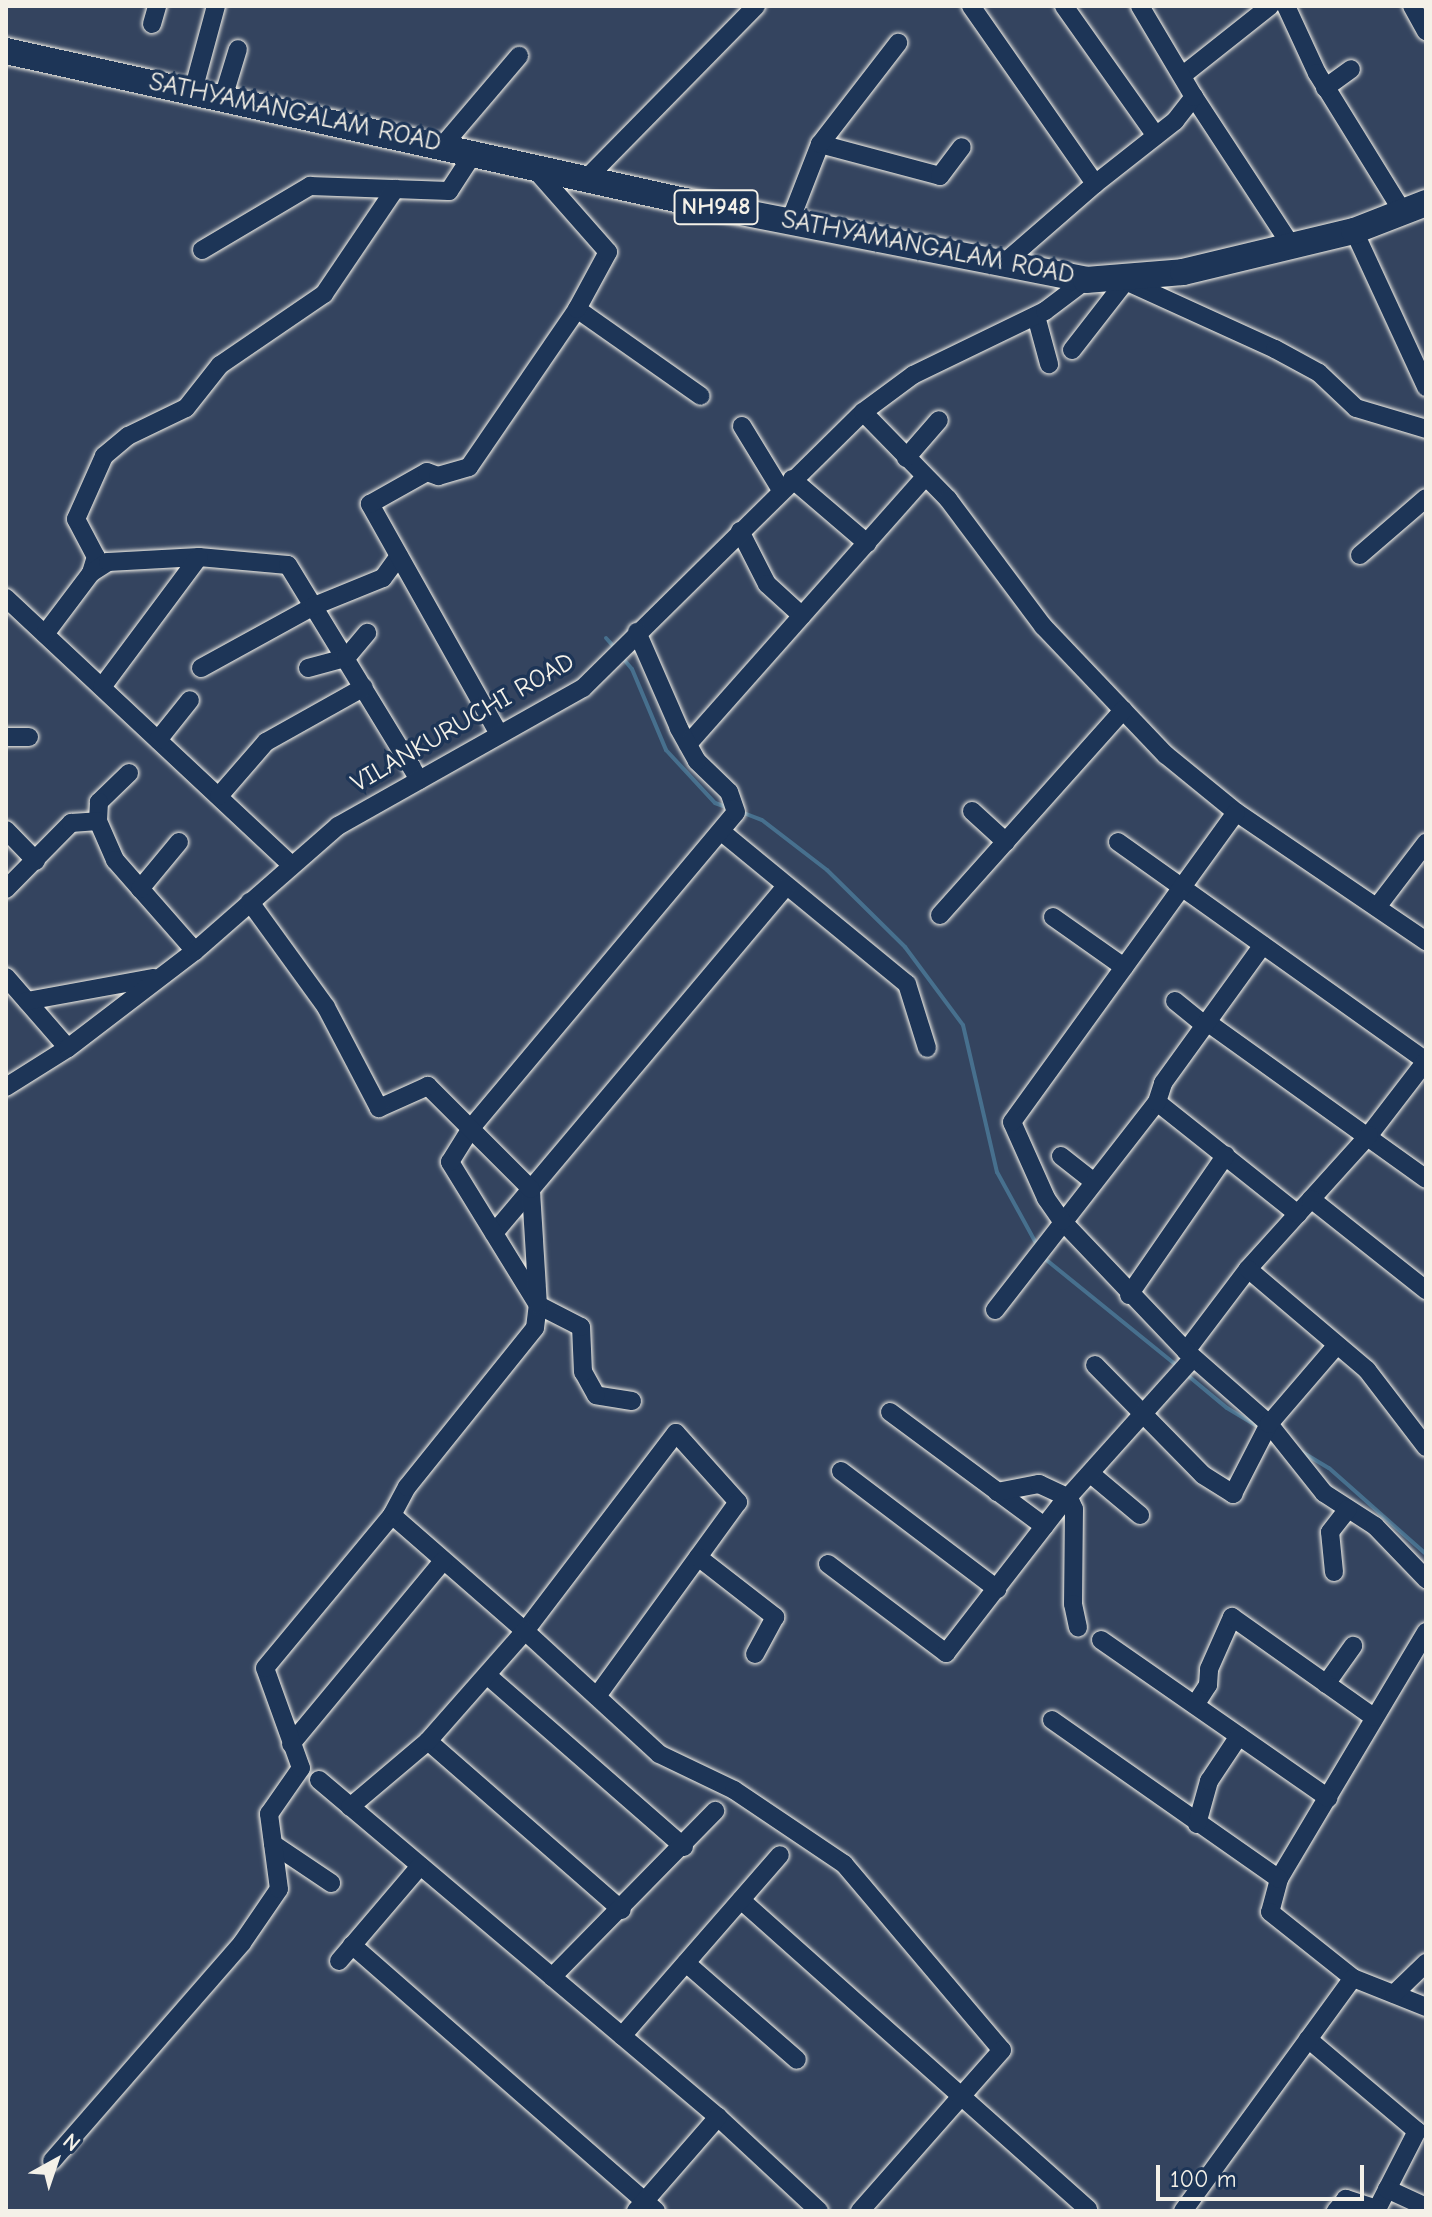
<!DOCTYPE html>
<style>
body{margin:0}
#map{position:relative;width:1432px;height:2217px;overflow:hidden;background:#34445f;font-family:"Comic Neue",sans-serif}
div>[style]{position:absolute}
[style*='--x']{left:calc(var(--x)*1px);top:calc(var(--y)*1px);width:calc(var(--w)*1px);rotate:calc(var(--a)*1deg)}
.stream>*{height:4px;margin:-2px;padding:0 2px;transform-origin:2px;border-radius:2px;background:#47708e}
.roads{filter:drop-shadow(0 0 2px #f4f1e8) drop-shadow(0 0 2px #f4f1e8)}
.minor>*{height:18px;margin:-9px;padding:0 9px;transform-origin:9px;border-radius:9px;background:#1d3557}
.highway>*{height:26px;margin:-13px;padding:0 13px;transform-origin:13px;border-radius:13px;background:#1d3557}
span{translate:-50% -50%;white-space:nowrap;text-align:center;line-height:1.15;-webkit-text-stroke:7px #1d3557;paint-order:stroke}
.shield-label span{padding:2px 6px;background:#1d3557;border:2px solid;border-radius:6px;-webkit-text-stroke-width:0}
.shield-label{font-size:24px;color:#f4f1e8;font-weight:700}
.street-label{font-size:26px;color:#f4f1e8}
.frame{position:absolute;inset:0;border:8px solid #f4f1e8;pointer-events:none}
.north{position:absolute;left:16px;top:2121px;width:80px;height:80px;-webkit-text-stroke:6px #1d3557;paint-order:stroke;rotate:40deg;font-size:22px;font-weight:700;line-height:32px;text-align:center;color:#f4f1e8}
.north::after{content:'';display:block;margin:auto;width:28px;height:36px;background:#f4f1e8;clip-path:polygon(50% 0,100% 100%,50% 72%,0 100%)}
.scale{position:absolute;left:1156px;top:2165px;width:208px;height:36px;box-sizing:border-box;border:4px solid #f4f1e8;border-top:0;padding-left:10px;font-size:24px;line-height:28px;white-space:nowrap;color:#f4f1e8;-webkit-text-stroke:6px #1d3557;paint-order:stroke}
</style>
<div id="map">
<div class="stream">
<div style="--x:606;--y:638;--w:15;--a:48"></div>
<div style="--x:621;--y:656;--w:17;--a:50"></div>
<div style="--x:632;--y:669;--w:88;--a:67.2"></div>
<div style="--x:666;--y:750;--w:72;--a:47.2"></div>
<div style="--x:715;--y:803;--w:15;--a:20"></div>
<div style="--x:741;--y:812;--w:22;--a:21"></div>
<div style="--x:762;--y:820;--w:82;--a:37.6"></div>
<div style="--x:827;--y:870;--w:110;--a:44.6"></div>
<div style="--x:905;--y:947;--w:97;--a:53.4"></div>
<div style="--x:963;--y:1025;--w:151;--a:77"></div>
<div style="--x:997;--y:1172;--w:85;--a:61.3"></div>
<div style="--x:1044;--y:1258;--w:170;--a:39"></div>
<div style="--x:1186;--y:1374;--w:53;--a:39.7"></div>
<div style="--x:1227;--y:1408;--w:37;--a:31"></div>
<div style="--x:1302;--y:1452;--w:31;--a:31"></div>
<div style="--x:1329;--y:1468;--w:130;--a:41.6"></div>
</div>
<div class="roads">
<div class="minor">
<div style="--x:971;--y:6;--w:217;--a:55.1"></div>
<div style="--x:1095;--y:184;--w:121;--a:139"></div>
<div style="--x:1064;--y:6;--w:159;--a:54.7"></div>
<div style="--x:1286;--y:6;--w:74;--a:65.2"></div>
<div style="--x:1317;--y:73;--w:166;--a:58.3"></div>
<div style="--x:1412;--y:6;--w:29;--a:61"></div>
<div style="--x:152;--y:24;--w:19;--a:-74"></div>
<div style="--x:1183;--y:75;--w:111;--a:-38.4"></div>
<div style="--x:1325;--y:88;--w:32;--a:-36"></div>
<div style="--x:193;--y:91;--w:88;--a:-74.9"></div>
<div style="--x:1194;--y:97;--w:179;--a:56.8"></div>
<div style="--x:223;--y:98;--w:51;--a:-73"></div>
<div style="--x:444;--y:144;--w:116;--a:-49.6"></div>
<div style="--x:820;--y:144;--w:124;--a:14.9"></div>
<div style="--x:940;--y:176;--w:36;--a:-53"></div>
<div style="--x:590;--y:175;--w:237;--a:-45.5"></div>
<div style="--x:1095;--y:184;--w:102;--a:-38.2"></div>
<div style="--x:1175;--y:121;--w:31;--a:-52"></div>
<div style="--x:1194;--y:97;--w:106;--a:-120.7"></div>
<div style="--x:790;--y:221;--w:83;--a:-68.7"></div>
<div style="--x:820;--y:144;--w:128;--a:-52.3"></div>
<div style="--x:1354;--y:231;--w:172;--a:65.2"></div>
<div style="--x:202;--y:250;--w:126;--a:-30.7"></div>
<div style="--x:310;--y:186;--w:139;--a:2.1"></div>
<div style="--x:449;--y:191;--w:48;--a:-57"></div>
<div style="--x:1119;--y:278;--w:171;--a:24.5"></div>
<div style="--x:1275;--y:349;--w:50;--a:28.6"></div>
<div style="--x:1319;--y:373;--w:51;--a:43.4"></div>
<div style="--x:1356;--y:408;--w:73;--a:16.7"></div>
<div style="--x:577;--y:309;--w:151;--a:35.1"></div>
<div style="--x:1036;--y:316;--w:50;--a:74.8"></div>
<div style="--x:1072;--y:350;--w:86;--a:-52.1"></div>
<div style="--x:863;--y:412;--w:122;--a:45.7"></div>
<div style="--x:948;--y:499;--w:159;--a:53.2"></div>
<div style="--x:1043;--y:626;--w:178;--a:46.4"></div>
<div style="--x:1166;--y:755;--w:90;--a:39.2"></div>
<div style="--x:1236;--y:812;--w:230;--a:34.2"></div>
<div style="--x:742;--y:426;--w:75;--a:58.6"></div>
<div style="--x:906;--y:458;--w:50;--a:-49"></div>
<div style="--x:792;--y:479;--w:99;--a:40.5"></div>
<div style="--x:740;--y:531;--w:59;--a:63"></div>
<div style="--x:767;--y:584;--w:47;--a:42.4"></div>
<div style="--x:1360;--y:555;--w:87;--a:-40.8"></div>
<div style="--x:91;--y:573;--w:17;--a:-73"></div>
<div style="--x:96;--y:557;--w:43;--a:-117.8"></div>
<div style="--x:76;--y:519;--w:69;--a:-66"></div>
<div style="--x:104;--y:456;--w:31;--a:-40"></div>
<div style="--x:128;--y:436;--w:64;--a:-25.8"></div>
<div style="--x:186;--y:408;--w:55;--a:-51.7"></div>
<div style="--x:220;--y:365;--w:126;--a:-34.3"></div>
<div style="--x:324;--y:294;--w:127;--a:-55.9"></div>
<div style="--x:6;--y:598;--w:389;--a:43.1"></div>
<div style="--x:45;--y:634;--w:76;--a:-53"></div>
<div style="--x:91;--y:573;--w:20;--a:-33"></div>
<div style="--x:108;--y:562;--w:91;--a:-3.1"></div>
<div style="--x:199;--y:557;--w:89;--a:5.1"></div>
<div style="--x:288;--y:565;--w:252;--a:58.6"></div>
<div style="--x:201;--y:668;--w:129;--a:-28.8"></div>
<div style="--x:314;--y:606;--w:74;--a:-22.1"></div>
<div style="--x:383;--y:578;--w:27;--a:-54"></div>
<div style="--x:308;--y:668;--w:39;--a:-15"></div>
<div style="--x:346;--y:658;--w:33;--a:-50"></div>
<div style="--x:102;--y:687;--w:162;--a:-53.3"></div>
<div style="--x:499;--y:734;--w:264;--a:-119.3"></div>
<div style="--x:370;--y:504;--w:65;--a:-29.3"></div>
<div style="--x:427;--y:472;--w:12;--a:20"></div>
<div style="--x:438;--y:476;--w:32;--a:-16"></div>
<div style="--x:469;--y:467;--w:191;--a:-55.6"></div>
<div style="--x:577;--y:309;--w:65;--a:-61.5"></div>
<div style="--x:608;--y:252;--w:113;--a:-131.4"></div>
<div style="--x:6;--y:737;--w:23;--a:0"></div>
<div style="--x:158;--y:740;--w:51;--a:-51.3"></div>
<div style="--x:688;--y:744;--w:357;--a:-48.4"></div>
<div style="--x:129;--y:773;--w:42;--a:136"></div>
<div style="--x:99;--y:802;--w:19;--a:93"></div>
<div style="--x:98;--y:821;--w:43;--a:66.4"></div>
<div style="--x:115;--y:860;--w:121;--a:48.7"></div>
<div style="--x:219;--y:796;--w:72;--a:-49"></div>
<div style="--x:266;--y:742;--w:112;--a:-29.3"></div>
<div style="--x:972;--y:811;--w:46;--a:42.4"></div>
<div style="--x:6;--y:830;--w:43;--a:45.9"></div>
<div style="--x:723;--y:833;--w:238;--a:39.4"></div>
<div style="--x:907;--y:984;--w:67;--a:72.6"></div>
<div style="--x:1118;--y:842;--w:378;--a:35.4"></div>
<div style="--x:6;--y:889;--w:93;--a:-45.4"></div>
<div style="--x:71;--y:823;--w:27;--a:-4"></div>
<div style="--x:140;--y:889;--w:61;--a:-50.3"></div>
<div style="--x:1377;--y:907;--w:81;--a:-52.6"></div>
<div style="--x:940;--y:915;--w:275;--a:-48.2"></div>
<div style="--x:1053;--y:917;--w:87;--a:35.2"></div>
<div style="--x:6;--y:977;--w:94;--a:48.9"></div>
<div style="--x:27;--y:1001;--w:129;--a:-10.3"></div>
<div style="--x:1175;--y:1001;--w:38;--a:39"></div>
<div style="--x:1207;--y:1022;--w:269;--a:35.6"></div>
<div style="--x:1426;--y:1061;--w:93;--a:127.6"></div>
<div style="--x:1369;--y:1135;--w:181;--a:132.1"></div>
<div style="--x:1248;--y:1269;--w:103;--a:127.1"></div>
<div style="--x:1186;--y:1351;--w:111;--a:41.3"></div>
<div style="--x:1269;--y:1424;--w:88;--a:51.4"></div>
<div style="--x:1324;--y:1493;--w:61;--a:32.9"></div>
<div style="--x:1375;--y:1526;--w:74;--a:46.1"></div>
<div style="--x:6;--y:1087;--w:73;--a:-32.2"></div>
<div style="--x:68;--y:1048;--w:160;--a:-37.4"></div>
<div style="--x:195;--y:951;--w:190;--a:-41.2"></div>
<div style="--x:338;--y:826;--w:281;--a:-29.4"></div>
<div style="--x:583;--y:688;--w:393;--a:-44.6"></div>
<div style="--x:863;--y:412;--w:62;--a:-36.5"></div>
<div style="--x:913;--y:375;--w:147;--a:-25.9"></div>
<div style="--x:1045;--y:311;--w:51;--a:-37.1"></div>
<div style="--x:1157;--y:1102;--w:180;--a:38.5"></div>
<div style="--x:1061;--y:1156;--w:42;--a:38.2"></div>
<div style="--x:1311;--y:1199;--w:147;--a:38.4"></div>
<div style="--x:494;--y:1233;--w:452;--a:-49.9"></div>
<div style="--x:1248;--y:1269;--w:156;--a:40.3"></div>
<div style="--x:1367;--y:1370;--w:97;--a:52.5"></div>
<div style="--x:1129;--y:1295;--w:170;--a:-55.3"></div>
<div style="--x:995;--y:1310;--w:264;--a:-52.1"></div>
<div style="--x:1157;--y:1102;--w:20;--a:-72"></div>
<div style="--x:1163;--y:1083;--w:170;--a:-54.1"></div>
<div style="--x:1186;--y:1351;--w:180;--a:-133.6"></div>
<div style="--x:1062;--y:1221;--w:28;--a:-125"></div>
<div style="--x:1046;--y:1198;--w:83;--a:-114.1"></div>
<div style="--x:1012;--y:1122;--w:382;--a:-54.1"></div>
<div style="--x:1095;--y:1365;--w:154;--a:45.5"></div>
<div style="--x:1203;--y:1475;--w:36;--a:32"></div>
<div style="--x:1233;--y:1494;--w:79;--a:-62.8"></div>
<div style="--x:1269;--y:1424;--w:104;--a:-49.3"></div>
<div style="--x:632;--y:1401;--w:36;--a:-171"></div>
<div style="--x:596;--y:1395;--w:26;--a:-119"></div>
<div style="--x:583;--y:1372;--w:45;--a:-92.5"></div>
<div style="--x:581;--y:1327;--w:48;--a:-152.9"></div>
<div style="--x:538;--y:1305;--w:168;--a:-121.6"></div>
<div style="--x:450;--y:1162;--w:40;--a:-58"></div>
<div style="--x:471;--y:1128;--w:412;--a:-50"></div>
<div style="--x:736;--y:812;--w:21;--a:-109"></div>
<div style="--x:729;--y:792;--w:45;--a:-135.9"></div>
<div style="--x:697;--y:761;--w:38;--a:-119"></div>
<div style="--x:679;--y:728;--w:105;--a:-113.6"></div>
<div style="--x:890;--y:1412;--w:192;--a:36.5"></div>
<div style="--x:841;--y:1471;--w:196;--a:37.1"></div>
<div style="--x:1091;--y:1474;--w:64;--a:39.9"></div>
<div style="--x:997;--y:1492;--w:43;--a:-10.8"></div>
<div style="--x:1039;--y:1484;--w:33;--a:25"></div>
<div style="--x:1069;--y:1498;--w:12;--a:66"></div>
<div style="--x:1074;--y:1509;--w:95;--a:90.6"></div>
<div style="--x:1073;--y:1604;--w:24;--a:78"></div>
<div style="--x:392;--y:1515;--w:176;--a:41.1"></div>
<div style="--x:525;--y:1631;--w:249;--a:-52.7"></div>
<div style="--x:676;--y:1433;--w:93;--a:48.1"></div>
<div style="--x:738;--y:1502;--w:240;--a:126"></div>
<div style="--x:698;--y:1557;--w:98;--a:37.9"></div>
<div style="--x:775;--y:1617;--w:42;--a:118.4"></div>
<div style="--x:828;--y:1564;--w:148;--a:37"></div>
<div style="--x:946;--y:1653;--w:187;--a:-52.2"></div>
<div style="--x:1061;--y:1505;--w:196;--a:-48.1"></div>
<div style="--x:1334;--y:1572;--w:40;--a:-95.7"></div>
<div style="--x:1330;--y:1532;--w:29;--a:-52"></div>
<div style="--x:1426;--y:1632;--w:287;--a:120.8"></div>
<div style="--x:1279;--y:1879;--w:34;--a:105"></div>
<div style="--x:1270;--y:1912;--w:106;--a:38.5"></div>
<div style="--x:1353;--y:1978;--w:79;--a:21.7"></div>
<div style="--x:1101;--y:1640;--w:277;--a:34.8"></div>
<div style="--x:488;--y:1676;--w:260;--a:41.1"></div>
<div style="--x:1326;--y:1684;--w:47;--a:-54.6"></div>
<div style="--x:1195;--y:1705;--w:24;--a:-57"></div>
<div style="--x:1208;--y:1685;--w:16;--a:-86"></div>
<div style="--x:1209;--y:1669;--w:57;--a:-66.1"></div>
<div style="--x:1232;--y:1617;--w:173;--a:35.3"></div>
<div style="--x:1052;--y:1720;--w:277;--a:35"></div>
<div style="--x:428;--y:1741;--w:257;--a:41.1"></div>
<div style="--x:291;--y:1744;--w:238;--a:-50.3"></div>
<div style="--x:319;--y:1780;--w:522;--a:40.18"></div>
<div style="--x:718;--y:2117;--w:138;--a:42.9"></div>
<div style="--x:350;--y:1807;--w:102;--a:-40.2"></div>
<div style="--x:428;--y:1741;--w:147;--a:-48.6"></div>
<div style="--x:525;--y:1631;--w:182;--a:42.5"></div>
<div style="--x:659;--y:1754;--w:83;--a:25.6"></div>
<div style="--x:734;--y:1790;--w:133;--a:33.9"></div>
<div style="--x:844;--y:1864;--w:244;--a:49.7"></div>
<div style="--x:1002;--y:2050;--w:215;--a:131.4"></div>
<div style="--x:1197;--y:1824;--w:45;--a:-74.4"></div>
<div style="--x:1209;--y:1781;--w:54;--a:-56.3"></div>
<div style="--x:273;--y:1844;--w:70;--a:33.9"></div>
<div style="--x:741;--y:1900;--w:465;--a:41.7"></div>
<div style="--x:352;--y:1945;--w:404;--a:41.2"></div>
<div style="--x:339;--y:1961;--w:125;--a:-49.5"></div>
<div style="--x:686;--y:1963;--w:147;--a:41.1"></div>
<div style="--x:552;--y:1977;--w:233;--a:-45.5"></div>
<div style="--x:1394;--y:1994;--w:45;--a:-44.1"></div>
<div style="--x:622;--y:2036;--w:240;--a:-48.9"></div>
<div style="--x:1308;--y:2039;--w:143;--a:40.2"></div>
<div style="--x:1417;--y:2131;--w:88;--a:117.1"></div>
<div style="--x:1377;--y:2209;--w:33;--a:-162"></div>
<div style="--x:1346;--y:2199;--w:16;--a:130"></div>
<div style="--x:52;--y:2161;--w:289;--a:-48.9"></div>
<div style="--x:242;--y:1943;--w:65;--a:-55.6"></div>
<div style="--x:279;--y:1889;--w:76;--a:-97.6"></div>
<div style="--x:269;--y:1814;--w:56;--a:-55.2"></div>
<div style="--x:301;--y:1768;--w:106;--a:-109.8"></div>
<div style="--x:265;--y:1668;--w:199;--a:-50.3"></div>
<div style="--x:392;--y:1515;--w:32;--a:-62"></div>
<div style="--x:407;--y:1487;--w:204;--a:-51.2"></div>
<div style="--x:535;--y:1328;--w:23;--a:-83"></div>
<div style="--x:538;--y:1305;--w:116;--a:-93.5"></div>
<div style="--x:531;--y:1189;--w:146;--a:-135"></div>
<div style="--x:428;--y:1086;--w:54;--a:155.8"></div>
<div style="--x:379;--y:1108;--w:114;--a:-117.7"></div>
<div style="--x:326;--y:1007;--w:130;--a:-125.9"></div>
<div style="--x:1387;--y:2189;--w:43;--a:24.8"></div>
<div style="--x:636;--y:2211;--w:125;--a:-48.9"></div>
<div style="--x:1183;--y:2211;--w:288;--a:-53.9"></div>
</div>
<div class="highway">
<div style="--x:6;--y:51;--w:695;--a:12.46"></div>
<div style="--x:685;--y:201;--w:409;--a:11.1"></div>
<div style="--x:1086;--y:280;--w:97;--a:-4.7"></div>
<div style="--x:1183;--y:272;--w:176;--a:-13.5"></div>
<div style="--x:1354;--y:231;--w:77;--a:-21.3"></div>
</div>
</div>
<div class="shield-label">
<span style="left:716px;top:207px">NH948</span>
</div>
<div class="street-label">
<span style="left:295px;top:113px;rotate:12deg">SATHYAMANGALAM ROAD</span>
<span style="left:928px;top:248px;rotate:11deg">SATHYAMANGALAM ROAD</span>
<span style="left:463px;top:723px;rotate:-30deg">VILANKURUCHI ROAD</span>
</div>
<div class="frame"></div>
<div class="north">N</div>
<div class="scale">100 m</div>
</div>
